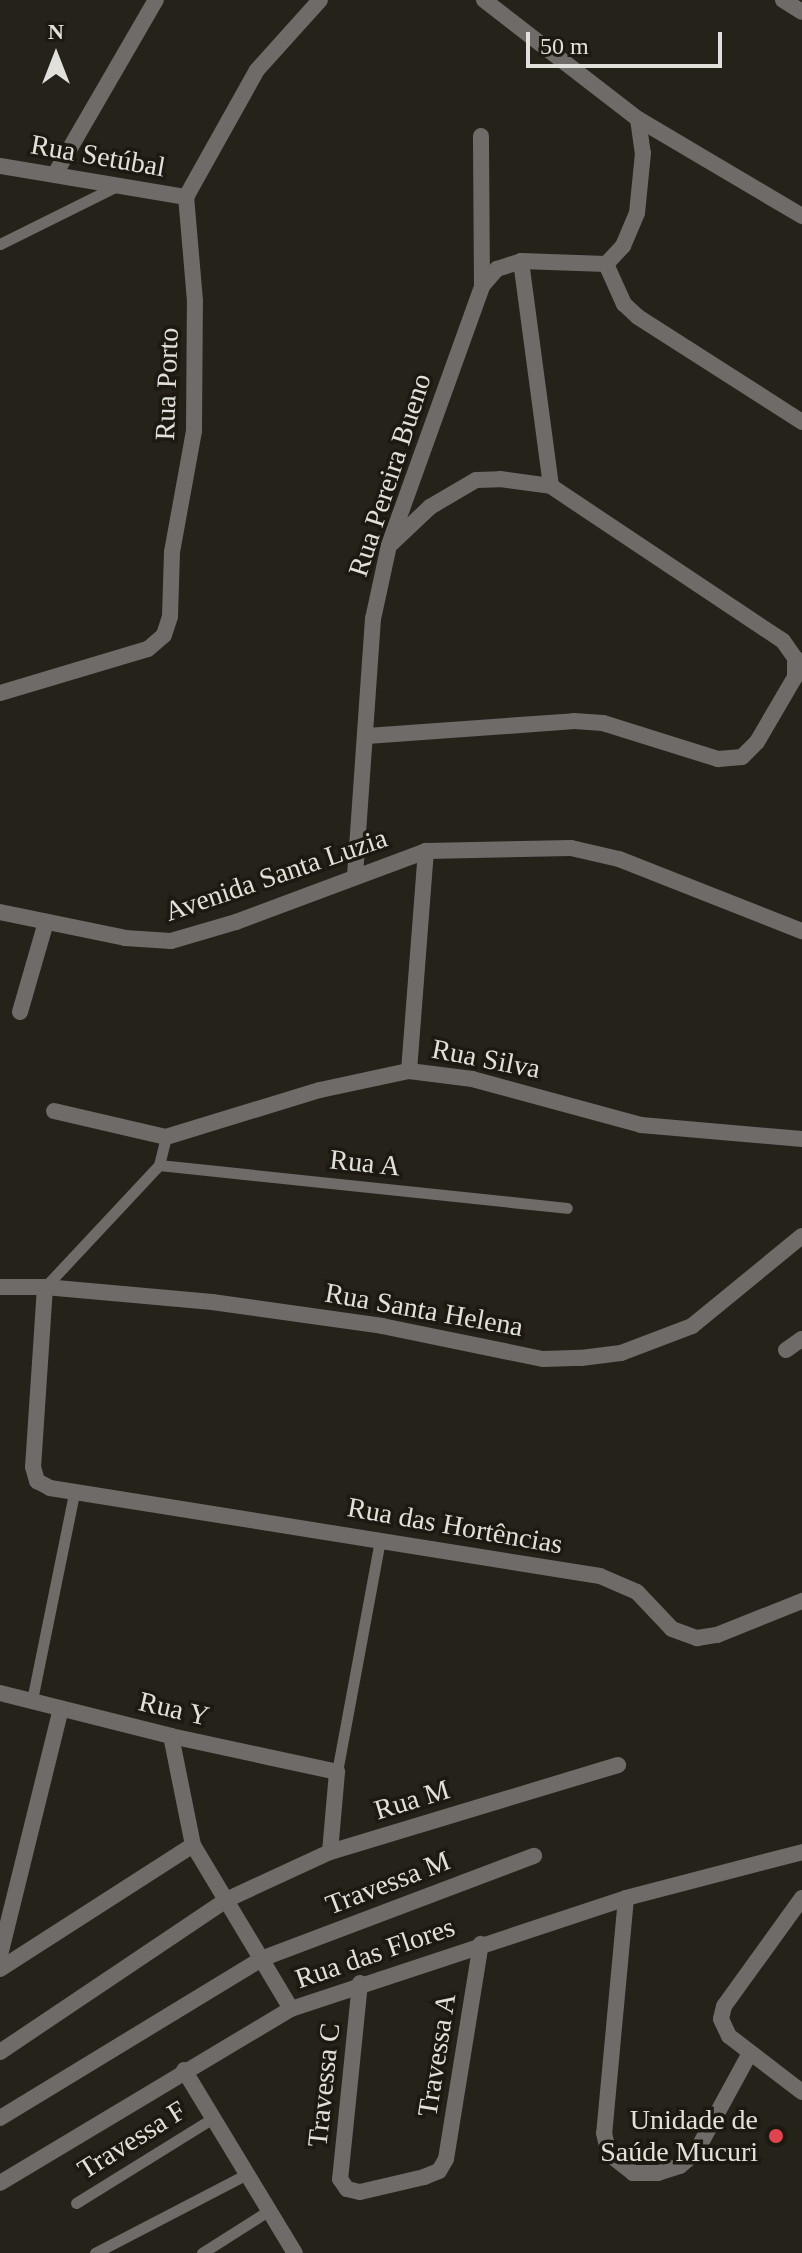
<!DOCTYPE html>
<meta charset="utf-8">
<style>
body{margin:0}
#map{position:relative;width:802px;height:2253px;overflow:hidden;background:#25221a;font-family:"Times New Roman",serif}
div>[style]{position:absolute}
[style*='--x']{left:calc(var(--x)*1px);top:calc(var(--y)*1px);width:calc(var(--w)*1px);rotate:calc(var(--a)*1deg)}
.service>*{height:11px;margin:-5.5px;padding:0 5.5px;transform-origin:5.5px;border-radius:5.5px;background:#6f6b68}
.minor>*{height:16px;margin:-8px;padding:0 8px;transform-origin:8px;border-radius:8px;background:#6f6b68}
.tertiary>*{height:16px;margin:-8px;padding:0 8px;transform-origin:8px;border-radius:8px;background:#6f6b68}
.dots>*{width:22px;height:22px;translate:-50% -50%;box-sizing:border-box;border:4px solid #1c1911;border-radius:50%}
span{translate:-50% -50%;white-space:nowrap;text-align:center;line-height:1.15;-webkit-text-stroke:7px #1c1911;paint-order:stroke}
.street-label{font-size:28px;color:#e2e0db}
.poi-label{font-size:28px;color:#e2e0db}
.right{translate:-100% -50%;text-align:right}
.north{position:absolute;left:16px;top:16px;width:80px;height:80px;-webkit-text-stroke:6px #1c1911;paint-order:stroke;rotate:0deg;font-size:22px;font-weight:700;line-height:32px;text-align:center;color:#e2e0db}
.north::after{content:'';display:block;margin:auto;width:28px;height:36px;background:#e2e0db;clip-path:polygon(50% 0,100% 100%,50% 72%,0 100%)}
.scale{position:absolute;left:526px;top:32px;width:196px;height:36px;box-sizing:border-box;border:4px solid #e2e0db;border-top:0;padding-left:10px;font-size:24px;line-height:28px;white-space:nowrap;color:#e2e0db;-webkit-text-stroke:6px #1c1911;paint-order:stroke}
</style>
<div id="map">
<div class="service">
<div style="--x:0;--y:244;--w:131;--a:-26.4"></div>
<div style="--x:159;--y:1165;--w:410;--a:6"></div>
<div style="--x:45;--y:1287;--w:167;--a:-46.9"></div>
<div style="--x:159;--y:1165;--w:29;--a:-76"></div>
<div style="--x:32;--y:1700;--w:210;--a:-78.5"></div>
<div style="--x:337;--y:1772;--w:236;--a:-79.5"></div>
<div style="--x:76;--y:2203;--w:161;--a:-31.8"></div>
<div style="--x:95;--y:2253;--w:171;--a:-27.5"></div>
<div style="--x:202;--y:2253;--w:78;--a:-32.5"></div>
</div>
<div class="minor">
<div style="--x:484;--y:0;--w:195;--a:37.7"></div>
<div style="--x:638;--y:119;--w:191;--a:30.6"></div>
<div style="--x:783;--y:0;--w:22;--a:32"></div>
<div style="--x:638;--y:119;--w:34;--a:82"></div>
<div style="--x:643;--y:153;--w:60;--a:95.7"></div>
<div style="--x:637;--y:213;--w:36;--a:113"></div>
<div style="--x:623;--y:246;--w:25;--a:133"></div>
<div style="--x:606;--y:264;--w:44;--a:65.8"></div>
<div style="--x:624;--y:304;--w:19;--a:43"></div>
<div style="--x:638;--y:317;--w:195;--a:32.6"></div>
<div style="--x:0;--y:166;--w:189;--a:9.5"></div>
<div style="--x:55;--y:174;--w:201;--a:-59.9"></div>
<div style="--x:482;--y:286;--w:23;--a:-49"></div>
<div style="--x:497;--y:269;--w:25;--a:-18"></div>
<div style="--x:521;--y:261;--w:85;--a:2"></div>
<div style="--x:391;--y:544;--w:54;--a:-43.5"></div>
<div style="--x:430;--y:507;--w:53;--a:-30.4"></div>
<div style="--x:476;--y:480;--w:24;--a:-2"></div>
<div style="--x:500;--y:479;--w:51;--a:7.8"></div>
<div style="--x:0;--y:693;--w:154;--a:-16.6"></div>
<div style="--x:148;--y:649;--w:21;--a:-41"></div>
<div style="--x:164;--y:635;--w:20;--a:-72"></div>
<div style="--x:170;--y:616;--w:64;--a:-88.2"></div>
<div style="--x:172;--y:552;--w:123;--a:-79.7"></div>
<div style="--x:194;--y:431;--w:130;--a:-89.6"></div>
<div style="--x:195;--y:301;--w:104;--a:-94.9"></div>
<div style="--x:186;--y:197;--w:145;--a:-60.8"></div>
<div style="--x:257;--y:70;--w:94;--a:-48"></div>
<div style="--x:367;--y:736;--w:208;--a:-4.1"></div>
<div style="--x:574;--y:721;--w:29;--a:4"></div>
<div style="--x:603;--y:723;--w:121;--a:17.4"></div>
<div style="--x:718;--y:759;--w:24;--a:-5"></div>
<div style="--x:742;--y:757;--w:21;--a:-45"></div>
<div style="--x:757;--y:742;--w:75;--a:-59.7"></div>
<div style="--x:795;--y:677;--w:19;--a:-90"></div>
<div style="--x:795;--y:658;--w:21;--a:-125"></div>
<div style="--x:783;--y:641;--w:279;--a:-146.3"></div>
<div style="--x:551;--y:486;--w:227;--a:-97.6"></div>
<div style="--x:355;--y:876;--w:258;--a:-86"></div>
<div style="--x:373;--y:619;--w:76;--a:-77.8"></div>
<div style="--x:389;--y:545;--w:275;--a:-70.2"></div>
<div style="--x:482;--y:286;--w:150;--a:-90.4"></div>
<div style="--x:20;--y:1012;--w:94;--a:-73.9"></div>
<div style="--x:409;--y:1071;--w:221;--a:-85.6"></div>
<div style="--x:54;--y:1111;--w:115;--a:13.1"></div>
<div style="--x:166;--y:1137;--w:161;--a:-17"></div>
<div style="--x:320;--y:1090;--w:91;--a:-12.1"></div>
<div style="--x:409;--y:1071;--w:64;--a:7.2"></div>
<div style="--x:472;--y:1079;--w:175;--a:15.2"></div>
<div style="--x:641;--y:1125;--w:162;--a:5"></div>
<div style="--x:0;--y:1287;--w:45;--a:0"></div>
<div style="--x:45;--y:1287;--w:168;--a:5.1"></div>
<div style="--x:212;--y:1302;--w:172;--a:8"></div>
<div style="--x:382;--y:1326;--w:164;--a:11.6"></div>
<div style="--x:543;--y:1359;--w:38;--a:-2"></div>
<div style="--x:581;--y:1358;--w:40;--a:-7.1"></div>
<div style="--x:621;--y:1353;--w:76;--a:-20.8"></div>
<div style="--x:692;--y:1326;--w:142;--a:-39.3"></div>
<div style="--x:45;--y:1287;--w:180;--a:93.8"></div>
<div style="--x:33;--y:1467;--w:15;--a:74"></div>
<div style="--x:37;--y:1481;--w:15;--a:28"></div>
<div style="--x:50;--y:1488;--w:557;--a:9.09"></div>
<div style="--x:600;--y:1576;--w:40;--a:23.4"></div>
<div style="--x:637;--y:1592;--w:51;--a:46.6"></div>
<div style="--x:672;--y:1629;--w:27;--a:20"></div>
<div style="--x:697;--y:1638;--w:20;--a:-9"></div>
<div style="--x:717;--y:1635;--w:92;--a:-21.8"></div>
<div style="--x:786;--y:1350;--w:19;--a:-35"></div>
<div style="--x:0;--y:1693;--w:176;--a:14.1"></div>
<div style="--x:171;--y:1736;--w:170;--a:12.2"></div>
<div style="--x:337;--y:1772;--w:80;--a:95"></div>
<div style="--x:171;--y:1736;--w:111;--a:78.6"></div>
<div style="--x:193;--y:1845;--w:191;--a:59.1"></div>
<div style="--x:626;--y:1898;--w:236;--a:95.3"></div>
<div style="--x:604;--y:2133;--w:22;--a:77"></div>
<div style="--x:609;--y:2154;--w:31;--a:38"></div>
<div style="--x:633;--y:2173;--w:25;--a:0"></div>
<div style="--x:658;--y:2173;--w:23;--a:-18"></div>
<div style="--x:680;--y:2166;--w:21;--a:-41"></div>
<div style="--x:696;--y:2152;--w:113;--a:-61.4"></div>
<div style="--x:802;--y:1898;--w:133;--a:125.8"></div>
<div style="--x:724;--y:2006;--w:13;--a:103"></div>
<div style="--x:721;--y:2019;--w:19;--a:65"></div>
<div style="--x:729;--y:2036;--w:92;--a:37.5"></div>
<div style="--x:0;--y:1955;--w:254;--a:-76.1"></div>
<div style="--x:0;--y:1969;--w:229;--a:-32.7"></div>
<div style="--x:360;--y:1983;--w:197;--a:95.8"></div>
<div style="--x:340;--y:2179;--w:12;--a:55"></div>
<div style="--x:347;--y:2189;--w:13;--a:13"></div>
<div style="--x:360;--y:2192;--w:66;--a:-13.2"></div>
<div style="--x:424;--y:2177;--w:16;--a:-22"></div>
<div style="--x:439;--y:2171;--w:14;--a:-60"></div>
<div style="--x:446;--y:2159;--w:218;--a:-80.8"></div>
<div style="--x:0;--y:2052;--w:272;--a:-33.9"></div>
<div style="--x:226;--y:1900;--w:115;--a:-24.8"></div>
<div style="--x:330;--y:1852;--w:301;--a:-16.8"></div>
<div style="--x:184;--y:2070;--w:214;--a:58.8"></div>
<div style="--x:0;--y:2118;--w:306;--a:-31.3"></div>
<div style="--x:261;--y:1959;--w:292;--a:-20.7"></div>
<div style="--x:0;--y:2183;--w:339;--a:-30.9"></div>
<div style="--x:291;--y:2009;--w:353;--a:-18.3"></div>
<div style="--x:626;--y:1898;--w:182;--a:-14.6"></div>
</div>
<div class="tertiary">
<div style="--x:0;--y:912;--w:128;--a:11.7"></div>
<div style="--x:125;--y:938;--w:46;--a:3.7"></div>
<div style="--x:171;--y:941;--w:68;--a:-16.3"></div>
<div style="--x:236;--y:922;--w:203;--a:-20.5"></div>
<div style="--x:426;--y:851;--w:145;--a:-1.2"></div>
<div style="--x:571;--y:848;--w:49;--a:12.9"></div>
<div style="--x:619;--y:859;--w:197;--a:21.5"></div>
</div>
<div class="dots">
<div style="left:776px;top:2136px;background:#e0444e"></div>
</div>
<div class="street-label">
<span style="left:98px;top:156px;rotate:10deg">Rua Setúbal</span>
<span style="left:167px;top:384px;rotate:-88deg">Rua Porto</span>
<span style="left:390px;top:475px;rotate:-72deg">Rua Pereira Bueno</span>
<span style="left:276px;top:875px;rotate:-19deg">Avenida Santa Luzia</span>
<span style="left:486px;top:1059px;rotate:11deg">Rua Silva</span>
<span style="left:365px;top:1163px;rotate:6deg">Rua A</span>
<span style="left:424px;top:1310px;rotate:10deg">Rua Santa Helena</span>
<span style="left:455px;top:1526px;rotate:10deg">Rua das Hortências</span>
<span style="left:174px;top:1709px;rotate:13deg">Rua Y</span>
<span style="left:412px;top:1800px;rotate:-17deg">Rua M</span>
<span style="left:388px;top:1883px;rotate:-21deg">Travessa M</span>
<span style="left:375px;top:1953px;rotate:-19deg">Rua das Flores</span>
<span style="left:437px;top:2055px;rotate:-81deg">Travessa A</span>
<span style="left:324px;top:2085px;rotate:-84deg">Travessa C</span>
<span style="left:132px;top:2140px;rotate:-32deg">Travessa F</span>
</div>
<div class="poi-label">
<span class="right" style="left:758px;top:2136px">Unidade de<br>Saúde Mucuri</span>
</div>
<div class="north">N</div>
<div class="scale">50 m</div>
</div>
